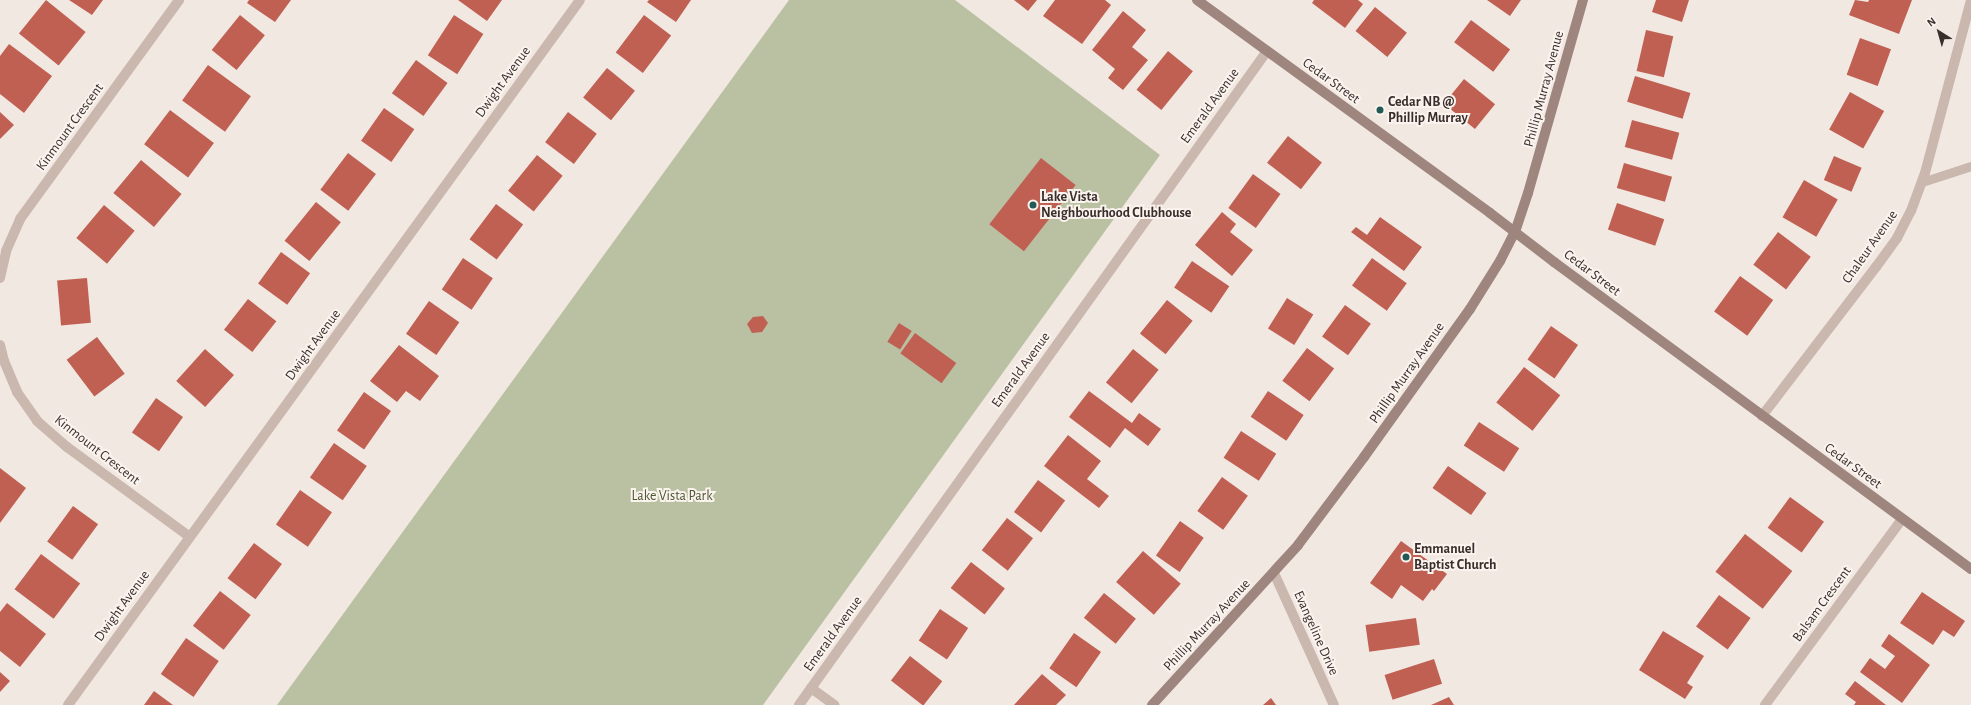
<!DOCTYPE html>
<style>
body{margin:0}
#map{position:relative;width:1971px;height:705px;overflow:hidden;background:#f2e8e2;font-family:"Alegreya Sans",sans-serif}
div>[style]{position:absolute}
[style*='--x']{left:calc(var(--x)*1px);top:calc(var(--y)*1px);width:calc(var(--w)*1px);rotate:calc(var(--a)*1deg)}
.green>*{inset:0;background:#bac1a2}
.building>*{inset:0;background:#bf6053;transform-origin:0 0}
.lane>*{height:9px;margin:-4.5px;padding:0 4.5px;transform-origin:4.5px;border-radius:4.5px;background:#cab7ae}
.street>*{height:10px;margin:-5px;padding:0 5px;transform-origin:5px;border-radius:5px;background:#cab7ae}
.secondary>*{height:10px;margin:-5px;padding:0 5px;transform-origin:5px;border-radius:5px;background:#9e867f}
.dots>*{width:11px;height:11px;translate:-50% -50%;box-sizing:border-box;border:2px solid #faf3ee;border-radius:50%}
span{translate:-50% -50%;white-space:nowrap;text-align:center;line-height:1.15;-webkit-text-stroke:4px #faf3ee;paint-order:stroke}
.street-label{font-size:14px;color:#392e2c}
.poi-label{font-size:14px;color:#392e2c;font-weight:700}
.left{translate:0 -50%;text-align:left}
.park-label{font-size:14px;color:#4d5631}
.north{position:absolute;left:1919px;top:12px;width:40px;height:40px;-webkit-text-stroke:3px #faf3ee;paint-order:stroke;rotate:323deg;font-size:11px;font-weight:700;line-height:16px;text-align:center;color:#392e2c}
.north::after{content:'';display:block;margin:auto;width:14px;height:18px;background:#392e2c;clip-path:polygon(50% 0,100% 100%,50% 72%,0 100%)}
</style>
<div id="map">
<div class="green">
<div style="clip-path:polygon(789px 0,955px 0,1160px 155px,763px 705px,277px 705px)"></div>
</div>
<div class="building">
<div style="left:46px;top:0;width:51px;height:43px;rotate:39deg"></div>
<div style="clip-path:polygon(69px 0,103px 0,92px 15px)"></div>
<div style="clip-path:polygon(249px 0,291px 0,275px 22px,247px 3px)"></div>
<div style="clip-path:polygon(458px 0,502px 0,487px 21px)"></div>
<div style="clip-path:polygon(649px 0,691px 0,676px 22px,647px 2px)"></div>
<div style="clip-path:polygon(1014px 0,1037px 0,1028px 11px)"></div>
<div style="clip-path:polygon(1055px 0,1105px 0,1111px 5px,1082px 44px,1043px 16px)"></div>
<div style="clip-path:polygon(1314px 0,1358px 0,1363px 4px,1345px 28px,1312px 3px)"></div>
<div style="clip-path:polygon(1487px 0,1521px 0,1510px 16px)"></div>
<div style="clip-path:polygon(1656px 0,1689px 0,1682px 22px,1652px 12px)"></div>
<div style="clip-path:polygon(1855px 0,1868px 2px,1869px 0,1912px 0,1899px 34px,1849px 15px)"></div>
<div style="left:1375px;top:7px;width:41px;height:31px;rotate:39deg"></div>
<div style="clip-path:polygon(1123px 11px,1146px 30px,1132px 47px,1148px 60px,1123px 90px,1108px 78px,1115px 69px,1092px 50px)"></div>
<div style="left:240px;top:15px;width:32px;height:45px;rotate:39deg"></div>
<div style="left:454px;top:15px;width:35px;height:48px;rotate:33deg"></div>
<div style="left:644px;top:15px;width:34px;height:47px;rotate:37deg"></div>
<div style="left:1471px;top:20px;width:49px;height:28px;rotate:37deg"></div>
<div style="left:1646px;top:30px;width:28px;height:42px;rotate:13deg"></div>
<div style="left:1860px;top:38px;width:33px;height:39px;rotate:20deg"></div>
<div style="clip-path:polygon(9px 44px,52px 76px,24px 113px,0 94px,0 56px)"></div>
<div style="left:1168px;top:51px;width:32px;height:50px;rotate:39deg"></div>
<div style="left:416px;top:60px;width:39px;height:41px;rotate:36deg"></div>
<div style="left:208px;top:65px;width:53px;height:44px;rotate:36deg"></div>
<div style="left:607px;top:68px;width:36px;height:38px;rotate:39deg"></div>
<div style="left:1635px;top:76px;width:58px;height:27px;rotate:17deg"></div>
<div style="left:1464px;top:79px;width:40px;height:32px;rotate:39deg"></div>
<div style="left:1850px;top:92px;width:39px;height:43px;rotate:29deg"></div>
<div style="left:384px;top:108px;width:37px;height:40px;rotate:35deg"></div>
<div style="left:170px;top:110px;width:55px;height:43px;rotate:37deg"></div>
<div style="clip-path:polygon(0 112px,14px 125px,0 139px)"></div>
<div style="left:568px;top:112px;width:36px;height:38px;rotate:37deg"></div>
<div style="left:1632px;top:120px;width:49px;height:28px;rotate:15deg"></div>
<div style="left:1288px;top:136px;width:43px;height:34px;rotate:38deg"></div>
<div style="left:348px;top:153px;width:35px;height:46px;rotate:37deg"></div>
<div style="left:537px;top:155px;width:33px;height:46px;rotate:39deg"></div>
<div style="left:1834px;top:156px;width:30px;height:26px;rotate:23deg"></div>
<div style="left:1041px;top:158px;width:44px;height:84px;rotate:38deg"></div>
<div style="left:141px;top:160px;width:53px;height:43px;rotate:40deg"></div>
<div style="left:1624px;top:163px;width:50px;height:26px;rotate:16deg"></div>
<div style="left:1253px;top:174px;width:34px;height:42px;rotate:36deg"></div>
<div style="left:1804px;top:180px;width:39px;height:43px;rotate:30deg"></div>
<div style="left:316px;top:202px;width:32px;height:50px;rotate:39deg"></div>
<div style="left:1617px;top:203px;width:50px;height:28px;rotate:19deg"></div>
<div style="left:496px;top:204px;width:34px;height:44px;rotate:37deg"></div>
<div style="left:104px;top:205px;width:40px;height:43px;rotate:40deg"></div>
<div style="clip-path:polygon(1222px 212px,1236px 224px,1230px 232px,1253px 250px,1232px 276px,1195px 245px)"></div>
<div style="clip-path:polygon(1380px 217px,1422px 247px,1404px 271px,1351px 232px,1356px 227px,1367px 235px)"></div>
<div style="left:1778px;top:232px;width:41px;height:41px;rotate:37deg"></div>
<div style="left:281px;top:252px;width:36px;height:39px;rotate:36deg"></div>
<div style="left:463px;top:258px;width:36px;height:38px;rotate:34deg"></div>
<div style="left:1372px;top:258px;width:43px;height:34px;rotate:36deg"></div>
<div style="left:1192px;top:261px;width:45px;height:32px;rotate:34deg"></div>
<div style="left:1740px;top:276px;width:41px;height:44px;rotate:36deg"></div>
<div style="left:87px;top:278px;width:45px;height:30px;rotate:85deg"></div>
<div style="left:1287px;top:298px;width:31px;height:36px;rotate:32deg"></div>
<div style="left:248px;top:299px;width:36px;height:39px;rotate:38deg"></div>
<div style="left:1167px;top:300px;width:33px;height:43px;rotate:39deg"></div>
<div style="left:429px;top:301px;width:37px;height:40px;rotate:35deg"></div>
<div style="left:1345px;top:305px;width:32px;height:39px;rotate:36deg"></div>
<div style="clip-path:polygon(763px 316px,768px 323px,762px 332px,752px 333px,747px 324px,753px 317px)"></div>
<div style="left:899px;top:323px;width:15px;height:22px;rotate:32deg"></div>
<div style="left:1551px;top:326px;width:33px;height:41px;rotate:35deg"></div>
<div style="left:915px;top:333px;width:51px;height:25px;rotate:36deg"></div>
<div style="left:97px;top:337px;width:46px;height:38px;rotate:53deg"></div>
<div style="clip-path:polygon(399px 345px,439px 376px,420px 401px,406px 391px,397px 402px,370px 381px)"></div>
<div style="left:1307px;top:348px;width:34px;height:41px;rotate:37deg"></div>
<div style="left:205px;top:349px;width:39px;height:43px;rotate:42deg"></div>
<div style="left:1133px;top:349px;width:33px;height:43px;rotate:39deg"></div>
<div style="left:1524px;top:367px;width:46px;height:45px;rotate:38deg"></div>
<div style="clip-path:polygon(1089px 391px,1132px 423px,1139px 413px,1161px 429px,1148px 446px,1125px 428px,1110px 448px,1069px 417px)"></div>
<div style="left:1268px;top:391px;width:43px;height:31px;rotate:34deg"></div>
<div style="left:364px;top:392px;width:33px;height:47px;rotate:35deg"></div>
<div style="left:156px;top:398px;width:33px;height:42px;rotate:35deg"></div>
<div style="left:1479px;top:422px;width:48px;height:28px;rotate:33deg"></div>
<div style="left:1241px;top:431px;width:42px;height:32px;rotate:33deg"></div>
<div style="clip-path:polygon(1068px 435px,1101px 461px,1087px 479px,1109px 496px,1099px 508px,1044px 466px)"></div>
<div style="left:334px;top:443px;width:40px;height:42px;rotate:35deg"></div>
<div style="left:1448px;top:466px;width:47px;height:27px;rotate:35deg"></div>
<div style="clip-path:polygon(0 468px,26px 488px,0 523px)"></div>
<div style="left:1222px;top:477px;width:32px;height:42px;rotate:36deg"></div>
<div style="left:1038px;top:480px;width:34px;height:40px;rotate:37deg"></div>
<div style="left:300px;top:490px;width:39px;height:42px;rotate:35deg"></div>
<div style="left:1790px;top:497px;width:42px;height:38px;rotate:36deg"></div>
<div style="left:73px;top:506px;width:31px;height:44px;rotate:36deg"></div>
<div style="left:1007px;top:518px;width:33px;height:41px;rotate:38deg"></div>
<div style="left:1180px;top:521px;width:29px;height:42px;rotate:35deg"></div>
<div style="left:1745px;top:534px;width:60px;height:48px;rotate:38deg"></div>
<div style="clip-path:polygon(1401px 541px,1447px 574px,1434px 591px,1432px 589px,1423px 601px,1401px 585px,1392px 599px,1370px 583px)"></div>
<div style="left:254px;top:543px;width:35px;height:44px;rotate:37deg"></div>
<div style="left:1143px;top:551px;width:50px;height:41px;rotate:41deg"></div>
<div style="left:41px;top:554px;width:49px;height:44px;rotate:37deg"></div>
<div style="left:971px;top:562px;width:43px;height:33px;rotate:38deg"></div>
<div style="left:220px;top:591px;width:39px;height:44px;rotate:38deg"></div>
<div style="clip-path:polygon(1922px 592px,1965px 621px,1954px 637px,1943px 630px,1933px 645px,1900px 623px)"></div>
<div style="left:1104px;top:593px;width:41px;height:32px;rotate:39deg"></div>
<div style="left:1719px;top:595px;width:39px;height:39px;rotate:36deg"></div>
<div style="clip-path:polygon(7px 603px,46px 634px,20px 667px,0 651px,0 612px)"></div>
<div style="left:940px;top:609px;width:34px;height:38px;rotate:34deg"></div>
<div style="left:1416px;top:618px;width:27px;height:51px;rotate:82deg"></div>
<div style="clip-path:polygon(1663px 631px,1704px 656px,1687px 683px,1693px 687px,1685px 699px,1639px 670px)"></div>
<div style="left:1074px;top:633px;width:33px;height:43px;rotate:35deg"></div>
<div style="clip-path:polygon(1889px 634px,1930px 665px,1902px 703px,1860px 672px,1870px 658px,1885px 669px,1895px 656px,1881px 646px)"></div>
<div style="left:186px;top:638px;width:40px;height:44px;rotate:35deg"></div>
<div style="left:910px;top:656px;width:41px;height:31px;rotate:38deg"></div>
<div style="left:1434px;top:659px;width:26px;height:52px;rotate:72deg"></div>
<div style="clip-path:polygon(0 672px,10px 681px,0 692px)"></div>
<div style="clip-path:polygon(1042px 674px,1066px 695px,1056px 705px,1014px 705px)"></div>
<div style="clip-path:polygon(1855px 681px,1886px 705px,1854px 705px,1856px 702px,1845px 694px)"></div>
<div style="clip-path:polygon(154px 691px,173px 705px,144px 705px)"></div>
<div style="clip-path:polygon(1449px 697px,1454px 705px,1431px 705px)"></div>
<div style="clip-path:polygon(1271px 698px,1276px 705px,1263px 705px)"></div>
</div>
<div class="lane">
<div style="--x:1922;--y:182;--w:52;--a:-18.1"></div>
</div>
<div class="street">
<div style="--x:0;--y:278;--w:28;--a:-77"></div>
<div style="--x:6;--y:251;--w:35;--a:-66"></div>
<div style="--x:20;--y:219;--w:271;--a:-54"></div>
<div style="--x:0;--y:345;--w:16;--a:76"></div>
<div style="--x:4;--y:361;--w:34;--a:67"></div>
<div style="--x:17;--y:392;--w:35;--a:55"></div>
<div style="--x:37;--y:421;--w:40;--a:41"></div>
<div style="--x:67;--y:447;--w:152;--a:36.2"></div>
<div style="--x:1762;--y:416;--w:188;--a:-52.6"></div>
<div style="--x:1876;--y:267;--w:36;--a:-54"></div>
<div style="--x:1897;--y:238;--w:30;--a:-63"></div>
<div style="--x:1911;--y:211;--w:40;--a:-69.8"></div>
<div style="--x:1925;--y:173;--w:179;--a:-75.1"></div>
<div style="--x:1274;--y:573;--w:145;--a:65.6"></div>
<div style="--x:811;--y:688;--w:29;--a:36"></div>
<div style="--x:68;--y:705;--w:871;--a:-54.01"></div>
<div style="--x:799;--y:705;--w:804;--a:-54.41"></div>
<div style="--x:1765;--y:705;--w:231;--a:-53.6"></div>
</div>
<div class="secondary">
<div style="--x:1197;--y:0;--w:362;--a:36"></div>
<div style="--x:1490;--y:213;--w:81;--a:37.4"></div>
<div style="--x:1554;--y:262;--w:518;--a:36.36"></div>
<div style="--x:1152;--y:705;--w:217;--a:-47.6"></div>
<div style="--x:1298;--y:545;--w:110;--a:-53.1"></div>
<div style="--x:1364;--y:457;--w:182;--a:-54.4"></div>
<div style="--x:1470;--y:309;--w:57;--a:-58"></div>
<div style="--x:1500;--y:261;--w:33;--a:-63"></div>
<div style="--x:1515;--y:232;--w:41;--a:-71.6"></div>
<div style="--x:1528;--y:193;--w:201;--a:-74.1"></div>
</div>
<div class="dots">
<div style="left:1380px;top:110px;background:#235956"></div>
<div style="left:1033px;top:205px;background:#235956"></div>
<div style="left:1406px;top:557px;background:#235956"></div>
</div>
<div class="street-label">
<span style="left:1331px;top:81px;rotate:36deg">Cedar Street</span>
<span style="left:503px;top:82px;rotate:-54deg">Dwight Avenue</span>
<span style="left:1544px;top:89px;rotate:-75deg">Phillip Murray Avenue</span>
<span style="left:1210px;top:106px;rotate:-54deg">Emerald Avenue</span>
<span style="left:70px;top:127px;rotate:-54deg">Kinmount Crescent</span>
<span style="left:1870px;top:247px;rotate:-55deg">Chaleur Avenue</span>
<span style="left:1592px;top:273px;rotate:37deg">Cedar Street</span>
<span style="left:313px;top:345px;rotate:-54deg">Dwight Avenue</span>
<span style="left:1021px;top:370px;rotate:-54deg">Emerald Avenue</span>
<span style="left:1407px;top:373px;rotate:-55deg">Phillip Murray Avenue</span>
<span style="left:97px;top:450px;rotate:38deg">Kinmount Crescent</span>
<span style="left:1853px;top:466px;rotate:36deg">Cedar Street</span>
<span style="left:1822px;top:604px;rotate:-54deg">Balsam Crescent</span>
<span style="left:122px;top:606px;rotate:-54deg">Dwight Avenue</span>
<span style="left:1207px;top:625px;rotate:-47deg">Phillip Murray Avenue</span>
<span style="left:1316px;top:633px;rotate:66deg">Evangeline Drive</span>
<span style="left:833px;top:634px;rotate:-54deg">Emerald Avenue</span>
</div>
<div class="poi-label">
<span class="left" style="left:1388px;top:110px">Cedar NB @<br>Phillip Murray</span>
<span class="left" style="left:1041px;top:205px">Lake Vista<br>Neighbourhood Clubhouse</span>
<span class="left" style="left:1414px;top:557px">Emmanuel<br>Baptist Church</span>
</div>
<div class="park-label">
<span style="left:672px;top:496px">Lake Vista Park</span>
</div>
<div class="north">N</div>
</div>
